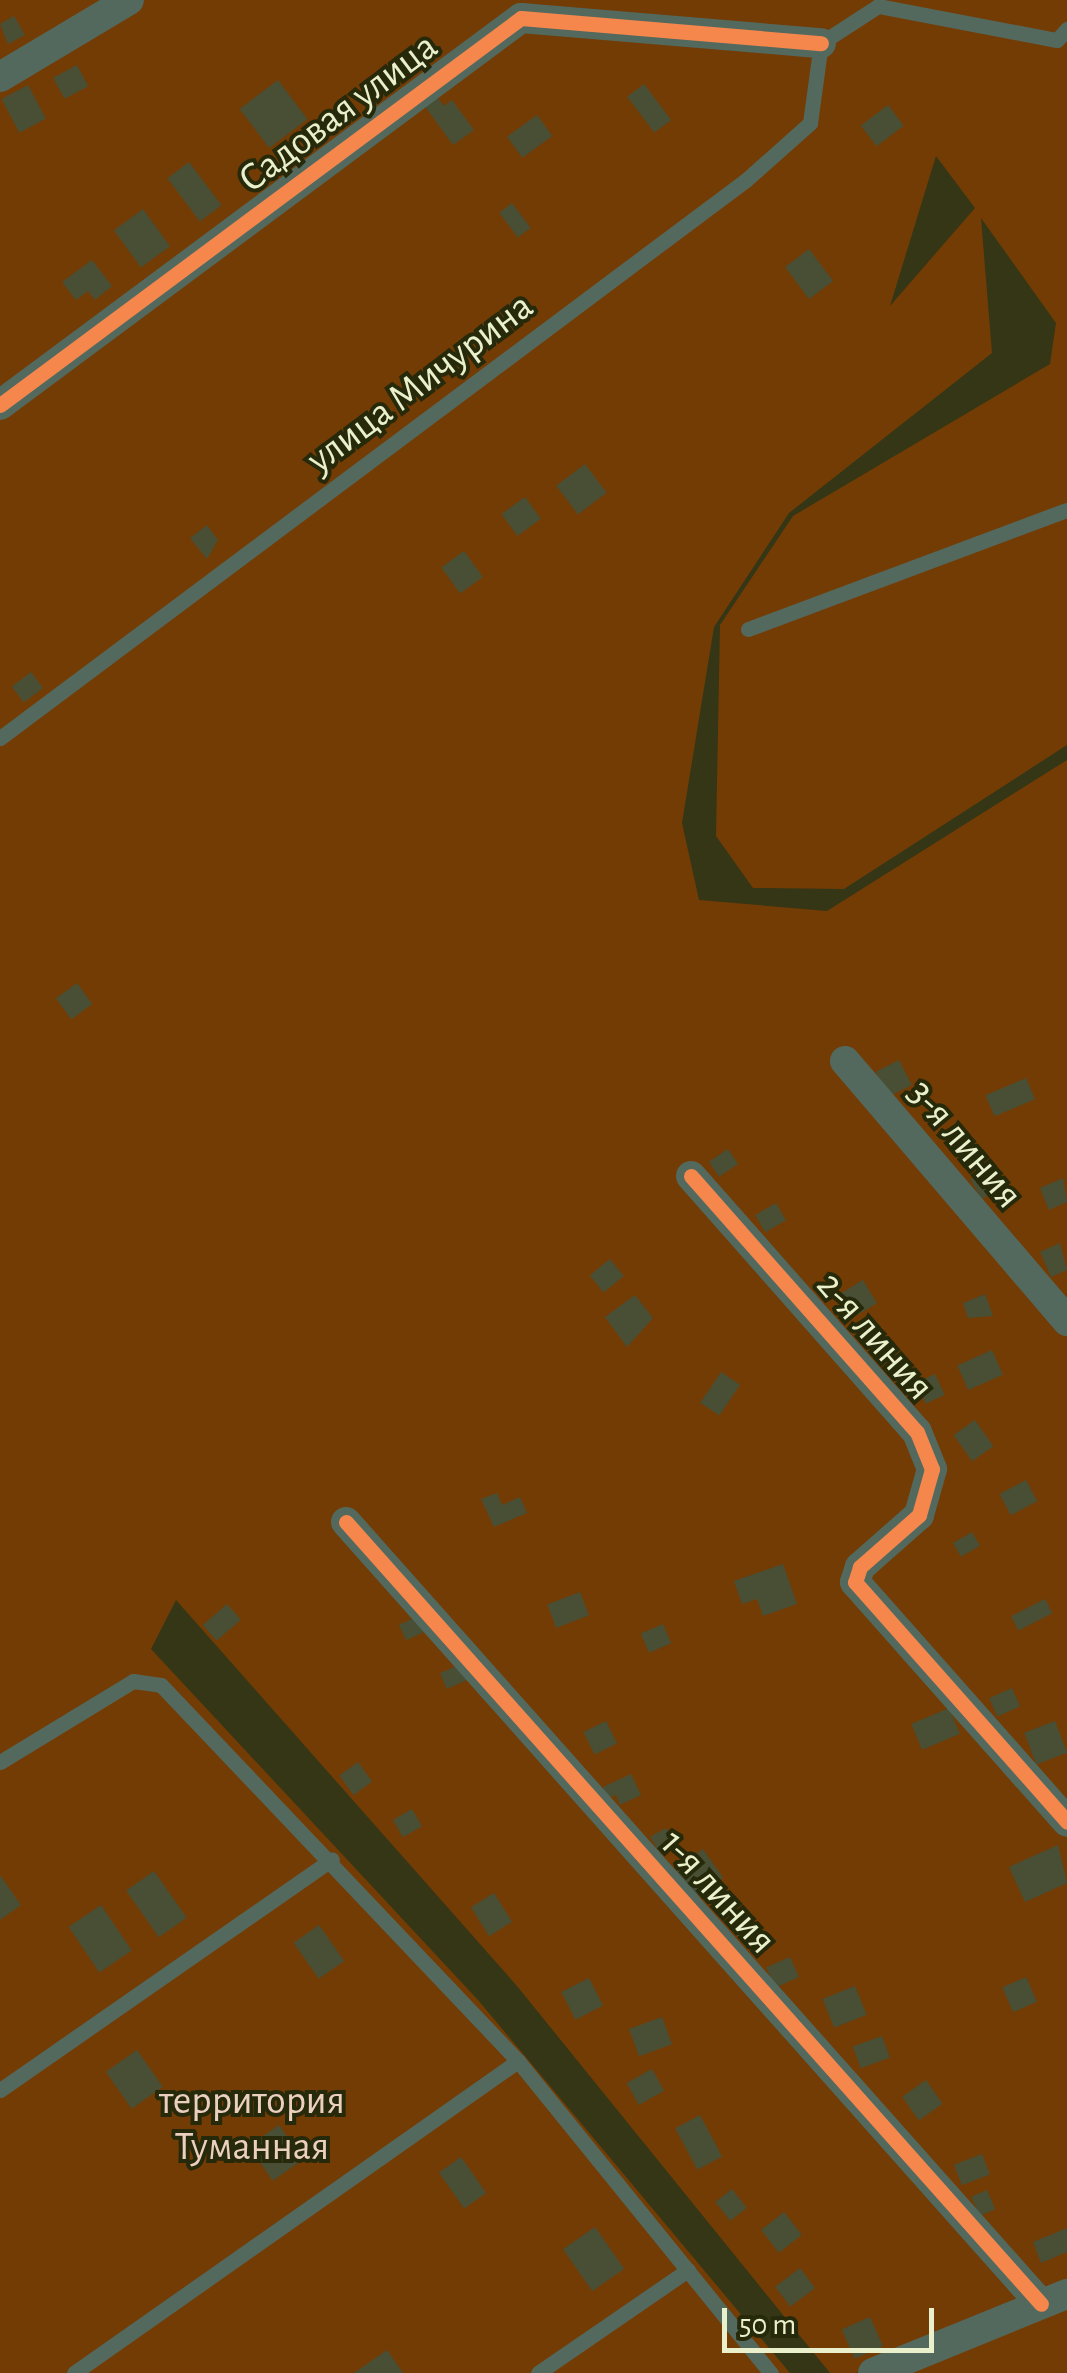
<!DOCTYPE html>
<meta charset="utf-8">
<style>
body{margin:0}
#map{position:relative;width:1067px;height:2373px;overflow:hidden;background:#343615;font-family:"Alegreya Sans",sans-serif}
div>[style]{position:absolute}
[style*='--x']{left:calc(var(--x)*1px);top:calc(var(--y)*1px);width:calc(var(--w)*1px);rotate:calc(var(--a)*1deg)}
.green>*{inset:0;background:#733c05}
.building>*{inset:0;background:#484f35;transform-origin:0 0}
.lane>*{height:15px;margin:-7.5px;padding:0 7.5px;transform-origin:7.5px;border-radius:7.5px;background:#54695e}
.street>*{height:30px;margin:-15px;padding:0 15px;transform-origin:15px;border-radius:15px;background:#54695e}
.cycleway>*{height:15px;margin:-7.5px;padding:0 7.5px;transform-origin:7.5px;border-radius:7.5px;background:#f5874c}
span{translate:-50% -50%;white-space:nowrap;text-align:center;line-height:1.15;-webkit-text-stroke:8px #26290a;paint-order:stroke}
.street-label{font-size:40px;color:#eaf0cb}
.park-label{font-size:40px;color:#ecd0bf}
.scale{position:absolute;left:722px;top:2308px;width:212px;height:45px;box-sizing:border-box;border:5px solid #eaf0cb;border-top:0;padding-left:12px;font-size:30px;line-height:35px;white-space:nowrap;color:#eaf0cb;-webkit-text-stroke:8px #26290a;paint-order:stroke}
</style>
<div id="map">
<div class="green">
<div style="clip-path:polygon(evenodd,0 0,1067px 0,1067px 745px,844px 889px,753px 888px,716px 836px,720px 625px,793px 516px,1050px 364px,1056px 323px,981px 218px,992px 353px,789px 513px,714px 627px,682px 823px,699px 900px,827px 911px,1067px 760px,1067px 2287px,856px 2373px,830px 2373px,517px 1986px,176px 1600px,151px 1649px,478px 2000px,790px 2373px,0 2373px,0 0,936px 156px,975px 208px,890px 306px,936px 156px)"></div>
<div style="clip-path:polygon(1067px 2304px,1067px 2373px,895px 2373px)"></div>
</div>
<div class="building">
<div style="clip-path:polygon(14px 16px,25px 35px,8px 44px,0 24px)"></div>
<div style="left:77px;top:65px;width:24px;height:27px;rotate:62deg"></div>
<div style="left:278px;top:80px;width:49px;height:48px;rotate:53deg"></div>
<div style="left:644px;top:84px;width:45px;height:21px;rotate:53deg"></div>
<div style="left:28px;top:85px;width:38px;height:30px;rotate:62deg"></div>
<div style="clip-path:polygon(436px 96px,444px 106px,452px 100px,474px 130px,453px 145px,424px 105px)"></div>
<div style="left:888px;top:105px;width:26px;height:34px;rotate:53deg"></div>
<div style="left:537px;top:115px;width:26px;height:37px;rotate:54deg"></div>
<div style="left:189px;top:162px;width:54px;height:27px;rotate:53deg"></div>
<div style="left:512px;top:203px;width:31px;height:16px;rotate:53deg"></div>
<div style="left:143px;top:209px;width:46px;height:36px;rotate:54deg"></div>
<div style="left:809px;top:249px;width:40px;height:30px;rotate:53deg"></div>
<div style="clip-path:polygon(92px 260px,112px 286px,95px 300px,88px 291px,76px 300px,62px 282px)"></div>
<div style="left:585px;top:464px;width:36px;height:36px;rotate:53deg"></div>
<div style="left:525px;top:497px;width:27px;height:29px;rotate:54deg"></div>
<div style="clip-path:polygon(207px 525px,218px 540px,207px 559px,190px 538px)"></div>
<div style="left:464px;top:551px;width:32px;height:28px;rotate:54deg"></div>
<div style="left:31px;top:672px;width:20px;height:24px;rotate:53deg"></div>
<div style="left:77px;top:983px;width:26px;height:26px;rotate:54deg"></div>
<div style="left:899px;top:1060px;width:28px;height:26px;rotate:63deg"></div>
<div style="left:1026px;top:1078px;width:23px;height:44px;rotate:67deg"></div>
<div style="left:728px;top:1149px;width:18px;height:23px;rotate:56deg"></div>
<div style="left:992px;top:1167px;width:23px;height:25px;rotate:61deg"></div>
<div style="clip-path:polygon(1063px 1178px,1067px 1202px,1049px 1210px,1040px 1188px)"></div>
<div style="left:776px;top:1203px;width:20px;height:24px;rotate:60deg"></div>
<div style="clip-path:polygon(1060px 1243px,1067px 1270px,1051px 1277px,1040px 1252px)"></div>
<div style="left:610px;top:1259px;width:22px;height:26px;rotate:51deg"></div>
<div style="left:863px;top:1280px;width:27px;height:25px;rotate:59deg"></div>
<div style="clip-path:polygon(985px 1294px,993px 1316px,968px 1318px,963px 1303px)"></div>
<div style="clip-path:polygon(635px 1295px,653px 1318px,627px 1347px,605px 1317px)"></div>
<div style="left:992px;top:1350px;width:27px;height:38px;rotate:66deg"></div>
<div style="left:721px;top:1372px;width:23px;height:37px;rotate:34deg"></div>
<div style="left:935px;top:1374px;width:23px;height:21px;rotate:65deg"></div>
<div style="left:975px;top:1420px;width:32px;height:26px;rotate:55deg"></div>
<div style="left:1026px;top:1480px;width:24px;height:30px;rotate:62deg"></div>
<div style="clip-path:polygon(497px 1493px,502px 1505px,520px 1497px,527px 1513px,494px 1527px,481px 1499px)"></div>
<div style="left:972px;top:1532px;width:16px;height:22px;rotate:60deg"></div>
<div style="clip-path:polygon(783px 1564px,797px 1604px,763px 1616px,757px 1599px,742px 1604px,734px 1581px)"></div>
<div style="left:580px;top:1592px;width:25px;height:35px;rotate:69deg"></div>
<div style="left:1045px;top:1599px;width:16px;height:38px;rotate:63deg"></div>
<div style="left:227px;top:1604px;width:21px;height:32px;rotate:49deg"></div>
<div style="left:418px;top:1616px;width:17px;height:21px;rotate:65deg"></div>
<div style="left:663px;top:1624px;width:21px;height:24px;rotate:67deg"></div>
<div style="left:461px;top:1664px;width:17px;height:23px;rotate:66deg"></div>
<div style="left:1012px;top:1688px;width:20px;height:25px;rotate:66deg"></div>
<div style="left:949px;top:1708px;width:28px;height:41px;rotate:67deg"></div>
<div style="left:606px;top:1721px;width:25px;height:25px;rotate:64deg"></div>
<div style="left:1055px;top:1721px;width:34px;height:33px;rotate:69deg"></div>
<div style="left:358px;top:1762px;width:24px;height:23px;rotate:54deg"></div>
<div style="clip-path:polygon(631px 1774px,641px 1795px,620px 1805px,616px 1795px,607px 1798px,603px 1787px)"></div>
<div style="left:412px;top:1809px;width:20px;height:22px;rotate:60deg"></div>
<div style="left:666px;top:1828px;width:18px;height:18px;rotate:61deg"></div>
<div style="clip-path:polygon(1058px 1845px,1067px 1883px,1025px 1902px,1009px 1867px)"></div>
<div style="left:703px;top:1849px;width:35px;height:34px;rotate:55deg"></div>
<div style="left:154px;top:1871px;width:57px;height:34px;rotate:55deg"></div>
<div style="clip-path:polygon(0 1875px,21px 1905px,0 1920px)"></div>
<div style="left:494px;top:1893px;width:34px;height:27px;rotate:58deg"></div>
<div style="left:101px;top:1905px;width:55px;height:39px;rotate:56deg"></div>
<div style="left:744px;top:1907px;width:21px;height:22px;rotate:55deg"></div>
<div style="left:319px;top:1925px;width:44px;height:31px;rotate:55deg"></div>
<div style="left:790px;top:1957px;width:22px;height:26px;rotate:66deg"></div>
<div style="left:1026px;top:1977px;width:27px;height:26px;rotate:66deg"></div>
<div style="left:589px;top:1978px;width:31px;height:31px;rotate:63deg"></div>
<div style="left:855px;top:1986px;width:31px;height:35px;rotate:68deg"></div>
<div style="left:662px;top:2017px;width:29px;height:35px;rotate:70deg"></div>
<div style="left:882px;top:2036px;width:23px;height:31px;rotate:70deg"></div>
<div style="left:137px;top:2050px;width:45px;height:38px;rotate:55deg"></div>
<div style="left:652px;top:2069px;width:25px;height:29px;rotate:61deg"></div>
<div style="left:926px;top:2080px;width:29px;height:29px;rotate:55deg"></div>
<div style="left:700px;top:2115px;width:47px;height:28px;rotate:62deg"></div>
<div style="left:279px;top:2125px;width:42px;height:37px;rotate:55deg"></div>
<div style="left:982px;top:2154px;width:22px;height:30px;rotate:69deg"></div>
<div style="left:461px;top:2157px;width:44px;height:27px;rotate:55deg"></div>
<div style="left:732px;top:2189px;width:24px;height:21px;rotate:52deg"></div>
<div style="left:987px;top:2190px;width:21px;height:17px;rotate:67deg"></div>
<div style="left:784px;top:2212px;width:29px;height:29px;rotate:52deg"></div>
<div style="left:595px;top:2227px;width:51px;height:39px;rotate:55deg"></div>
<div style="clip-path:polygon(1067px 2228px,1067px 2252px,1041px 2263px,1033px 2242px)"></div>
<div style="left:800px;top:2268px;width:25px;height:31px;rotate:53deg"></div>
<div style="left:870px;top:2317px;width:32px;height:31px;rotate:66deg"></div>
<div style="clip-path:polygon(387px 2350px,403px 2373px,354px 2373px)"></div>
</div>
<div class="lane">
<div style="--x:748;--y:629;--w:340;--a:-20.5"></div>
<div style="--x:0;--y:738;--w:932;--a:-36.8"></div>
<div style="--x:746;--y:180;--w:86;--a:-41.7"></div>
<div style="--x:810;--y:123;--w:81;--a:-82.2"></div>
<div style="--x:821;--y:43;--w:68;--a:-33"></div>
<div style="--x:878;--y:6;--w:182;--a:10.8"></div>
<div style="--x:1057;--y:40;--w:15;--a:-48"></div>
<div style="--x:0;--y:1762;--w:156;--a:-31.3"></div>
<div style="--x:133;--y:1681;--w:28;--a:8"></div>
<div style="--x:161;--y:1685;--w:518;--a:46.48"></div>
<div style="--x:518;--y:2061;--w:402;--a:51"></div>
<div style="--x:0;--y:2090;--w:404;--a:-34.8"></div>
<div style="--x:74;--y:2373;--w:543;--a:-35.1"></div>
<div style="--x:538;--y:2373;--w:182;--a:-34.5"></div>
</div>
<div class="street">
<div style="--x:0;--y:77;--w:150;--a:-30.8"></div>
<div style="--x:0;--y:405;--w:649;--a:-36.61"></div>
<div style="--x:521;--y:18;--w:301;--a:4.8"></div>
<div style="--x:845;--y:1061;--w:342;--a:49.5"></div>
<div style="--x:691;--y:1176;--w:341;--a:48.6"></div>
<div style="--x:917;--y:1432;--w:40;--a:68"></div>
<div style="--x:932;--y:1469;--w:48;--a:105.8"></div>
<div style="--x:919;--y:1515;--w:79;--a:138.6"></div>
<div style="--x:860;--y:1567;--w:16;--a:108"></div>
<div style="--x:855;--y:1582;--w:320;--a:48.5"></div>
<div style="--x:346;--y:1522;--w:1046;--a:48.37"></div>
<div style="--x:873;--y:2373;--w:209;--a:-22.2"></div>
</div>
<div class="cycleway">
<div style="--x:0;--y:405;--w:649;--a:-36.61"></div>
<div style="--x:521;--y:18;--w:301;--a:4.8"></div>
<div style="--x:691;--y:1176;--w:341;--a:48.6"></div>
<div style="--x:917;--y:1432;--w:40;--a:68"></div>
<div style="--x:932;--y:1469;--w:48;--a:105.8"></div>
<div style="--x:919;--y:1515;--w:79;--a:138.6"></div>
<div style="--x:860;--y:1567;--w:16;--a:108"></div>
<div style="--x:855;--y:1582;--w:320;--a:48.5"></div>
<div style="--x:346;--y:1522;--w:1046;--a:48.37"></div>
</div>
<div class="street-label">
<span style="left:338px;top:113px;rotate:-37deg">Садовая улица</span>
<span style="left:420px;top:383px;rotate:-37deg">улица Мичурина</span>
<span style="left:965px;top:1144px;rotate:50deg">3-я линия</span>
<span style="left:875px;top:1336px;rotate:49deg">2-я линия</span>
<span style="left:718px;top:1892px;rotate:48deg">1-я линия</span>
</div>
<div class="park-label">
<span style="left:252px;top:2124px">территория<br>Туманная</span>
</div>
<div class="scale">50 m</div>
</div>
